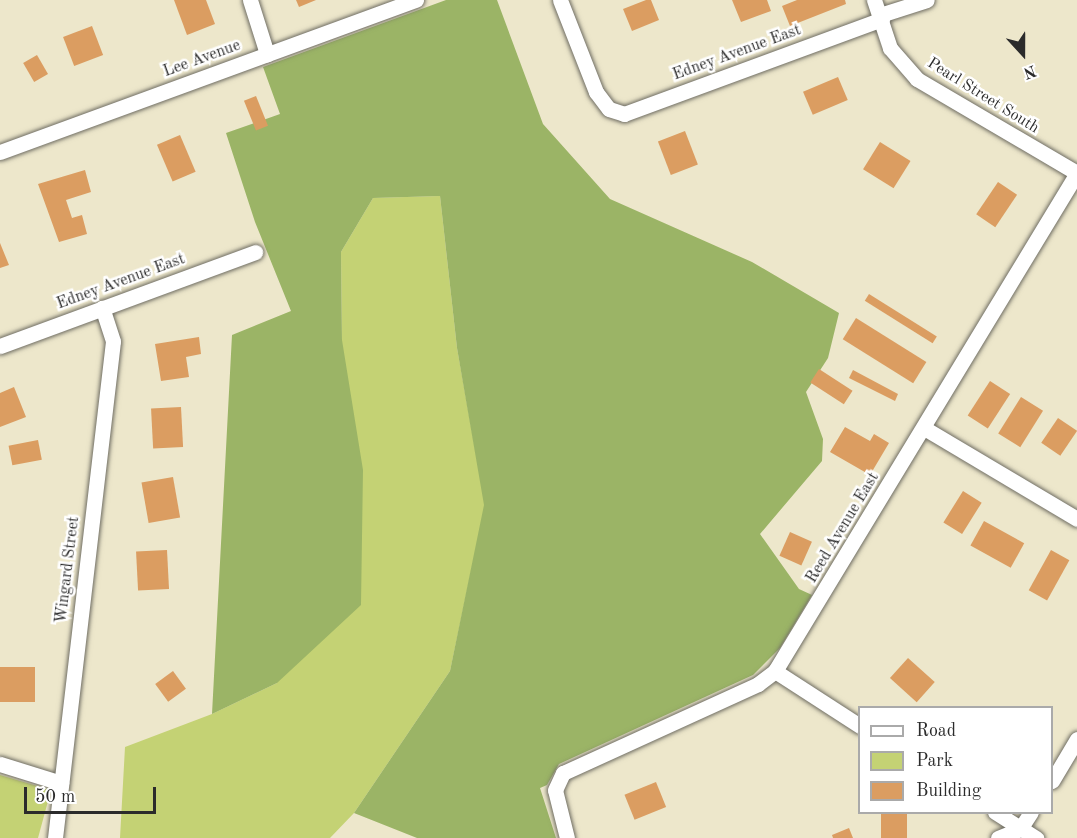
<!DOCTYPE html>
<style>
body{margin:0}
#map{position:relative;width:1077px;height:838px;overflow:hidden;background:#ede7cb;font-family:"Old Standard TT",serif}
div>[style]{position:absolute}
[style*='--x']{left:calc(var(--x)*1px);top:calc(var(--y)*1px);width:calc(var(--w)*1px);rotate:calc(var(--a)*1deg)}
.green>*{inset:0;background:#c4d274}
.forest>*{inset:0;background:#9bb466}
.building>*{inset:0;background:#db9d61;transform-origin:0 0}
.roads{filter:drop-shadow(0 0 2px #6f6d63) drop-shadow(0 0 2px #6f6d63)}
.minor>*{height:15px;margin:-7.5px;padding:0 7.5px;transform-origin:7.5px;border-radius:7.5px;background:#fff}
span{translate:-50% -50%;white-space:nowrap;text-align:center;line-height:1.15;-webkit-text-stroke:5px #fff;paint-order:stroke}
.street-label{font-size:16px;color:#2b2b2b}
.legend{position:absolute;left:858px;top:706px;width:195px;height:108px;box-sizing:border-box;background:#fff;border:2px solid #aaa;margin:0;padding:8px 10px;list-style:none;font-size:18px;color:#2b2b2b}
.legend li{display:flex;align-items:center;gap:12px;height:30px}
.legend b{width:30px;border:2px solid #aaa}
.north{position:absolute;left:993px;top:24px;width:60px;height:60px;-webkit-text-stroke:4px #fff;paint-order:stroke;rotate:159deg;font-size:16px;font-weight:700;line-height:24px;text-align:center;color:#2b2b2b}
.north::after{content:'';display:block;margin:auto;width:21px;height:27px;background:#2b2b2b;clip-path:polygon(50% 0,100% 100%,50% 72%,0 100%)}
.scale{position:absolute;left:24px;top:787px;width:132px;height:27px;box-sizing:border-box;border:3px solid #2b2b2b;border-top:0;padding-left:8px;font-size:18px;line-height:21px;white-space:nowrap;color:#2b2b2b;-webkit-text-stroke:4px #fff;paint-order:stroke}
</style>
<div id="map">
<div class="green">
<div style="clip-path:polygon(440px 196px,457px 348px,485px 505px,450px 671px,354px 813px,330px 838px,120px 838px,125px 747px,212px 714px,277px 683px,342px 340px,341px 252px,373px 198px)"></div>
<div style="clip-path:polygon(0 775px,51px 790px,38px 838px,0 838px)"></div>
</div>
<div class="forest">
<div style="clip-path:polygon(446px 0,497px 0,543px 124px,610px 199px,752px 262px,839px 313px,828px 358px,806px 392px,823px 439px,822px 461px,760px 534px,799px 589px,812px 595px,780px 648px,753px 675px,559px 764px,547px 785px,540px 788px,556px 838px,417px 838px,354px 813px,450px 671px,484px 505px,457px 348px,440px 196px,373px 198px,341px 252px,342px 340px,363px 470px,361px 605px,277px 683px,212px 714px,232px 335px,291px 311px,255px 222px,226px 133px,280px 114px,263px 67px)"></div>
</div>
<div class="building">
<div style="clip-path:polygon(174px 0,206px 0,215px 24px,187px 35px)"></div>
<div style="clip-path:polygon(296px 0,316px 0,299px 7px)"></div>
<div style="clip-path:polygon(646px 0,651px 0,659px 20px,632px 31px,623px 9px)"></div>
<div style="clip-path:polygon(732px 0,767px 0,771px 11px,741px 22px)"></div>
<div style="clip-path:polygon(797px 0,845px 0,846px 4px,790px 26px,782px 6px)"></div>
<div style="left:92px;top:26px;width:31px;height:31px;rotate:69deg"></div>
<div style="left:37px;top:55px;width:22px;height:16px;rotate:60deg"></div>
<div style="left:838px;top:77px;width:25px;height:38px;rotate:67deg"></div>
<div style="left:256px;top:96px;width:32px;height:13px;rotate:68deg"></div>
<div style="left:685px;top:131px;width:36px;height:29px;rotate:69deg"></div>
<div style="left:180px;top:135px;width:40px;height:25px;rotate:67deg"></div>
<div style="left:880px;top:142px;width:36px;height:32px;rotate:32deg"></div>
<div style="clip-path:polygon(85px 170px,91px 192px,66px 200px,72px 218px,82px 215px,87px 234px,59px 242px,38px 184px)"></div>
<div style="left:998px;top:182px;width:23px;height:39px;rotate:34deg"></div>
<div style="clip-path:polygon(0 243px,9px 265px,0 268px)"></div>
<div style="left:869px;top:294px;width:80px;height:8px;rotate:32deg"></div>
<div style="left:856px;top:318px;width:83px;height:25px;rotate:32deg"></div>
<div style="clip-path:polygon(199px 337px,201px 354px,186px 357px,189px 377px,161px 381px,155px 344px)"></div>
<div style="left:819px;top:369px;width:40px;height:16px;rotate:33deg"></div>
<div style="clip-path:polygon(853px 370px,898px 394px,895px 401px,849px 378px)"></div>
<div style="left:990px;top:381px;width:24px;height:41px;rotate:33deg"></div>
<div style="clip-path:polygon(14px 387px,26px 417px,0 427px,0 393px)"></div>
<div style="left:1021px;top:397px;width:26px;height:43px;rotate:32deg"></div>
<div style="left:181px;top:407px;width:40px;height:30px;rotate:87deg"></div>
<div style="left:1058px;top:418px;width:23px;height:30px;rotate:34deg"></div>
<div style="clip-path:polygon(845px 427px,870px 441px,874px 434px,889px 443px,870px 475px,830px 452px)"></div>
<div style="left:38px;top:440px;width:20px;height:30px;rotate:79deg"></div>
<div style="left:173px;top:477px;width:41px;height:32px;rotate:80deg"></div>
<div style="left:963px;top:491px;width:22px;height:37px;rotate:32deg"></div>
<div style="left:984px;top:521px;width:46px;height:28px;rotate:29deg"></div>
<div style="left:790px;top:532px;width:24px;height:26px;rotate:24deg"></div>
<div style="left:167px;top:550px;width:39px;height:31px;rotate:87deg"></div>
<div style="left:1051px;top:550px;width:21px;height:46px;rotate:29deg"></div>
<div style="left:908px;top:658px;width:36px;height:27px;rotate:42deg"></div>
<div style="left:0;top:667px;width:35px;height:35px"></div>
<div style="left:173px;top:671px;width:22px;height:22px;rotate:54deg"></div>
<div style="left:656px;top:782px;width:27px;height:34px;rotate:68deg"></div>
<div style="left:881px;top:812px;width:26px;height:26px"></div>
<div style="clip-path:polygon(849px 828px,853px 838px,833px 838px,832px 835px)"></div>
</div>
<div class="roads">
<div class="minor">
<div style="--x:250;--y:0;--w:57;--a:72.5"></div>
<div style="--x:560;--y:0;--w:99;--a:68.6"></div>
<div style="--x:596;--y:92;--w:21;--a:53"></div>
<div style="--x:609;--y:109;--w:16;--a:18"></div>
<div style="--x:624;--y:114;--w:275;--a:-20.2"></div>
<div style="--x:880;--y:15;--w:49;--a:-17.7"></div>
<div style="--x:0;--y:152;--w:443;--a:-20.1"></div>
<div style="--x:0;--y:346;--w:272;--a:-20.2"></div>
<div style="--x:924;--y:428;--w:178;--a:30.7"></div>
<div style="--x:775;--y:671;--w:101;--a:32.9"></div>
<div style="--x:0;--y:764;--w:64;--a:17.3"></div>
<div style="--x:1052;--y:781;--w:49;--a:-59.2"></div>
<div style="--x:995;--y:812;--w:49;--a:32.4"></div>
<div style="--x:55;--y:838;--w:500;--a:-83.34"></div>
<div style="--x:113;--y:341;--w:35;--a:-108"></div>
<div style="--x:567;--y:838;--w:49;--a:-104"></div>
<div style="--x:555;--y:790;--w:19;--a:-65"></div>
<div style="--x:563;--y:773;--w:214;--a:-24.5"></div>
<div style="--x:758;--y:684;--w:21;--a:-37"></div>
<div style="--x:775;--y:671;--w:582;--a:-58.77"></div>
<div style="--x:1077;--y:173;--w:186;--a:-149.6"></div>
<div style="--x:917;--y:79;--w:41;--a:-131.1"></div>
<div style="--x:890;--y:48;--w:51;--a:-108.4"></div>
<div style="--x:998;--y:838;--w:24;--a:-22"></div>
<div style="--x:1020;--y:829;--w:20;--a:-57"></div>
</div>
</div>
<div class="street-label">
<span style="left:737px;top:53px;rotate:-20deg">Edney Avenue East</span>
<span style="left:202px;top:59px;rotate:-20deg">Lee Avenue</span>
<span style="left:983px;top:96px;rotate:32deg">Pearl Street South</span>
<span style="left:121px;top:282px;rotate:-20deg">Edney Avenue East</span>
<span style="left:843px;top:528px;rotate:-59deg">Reed Avenue East</span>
<span style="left:68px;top:570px;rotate:-83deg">Wingard Street</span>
</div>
<ul class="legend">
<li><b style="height:8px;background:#fff"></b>Road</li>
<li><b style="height:16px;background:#c4d274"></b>Park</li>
<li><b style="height:16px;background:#db9d61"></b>Building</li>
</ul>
<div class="north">N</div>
<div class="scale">50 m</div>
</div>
